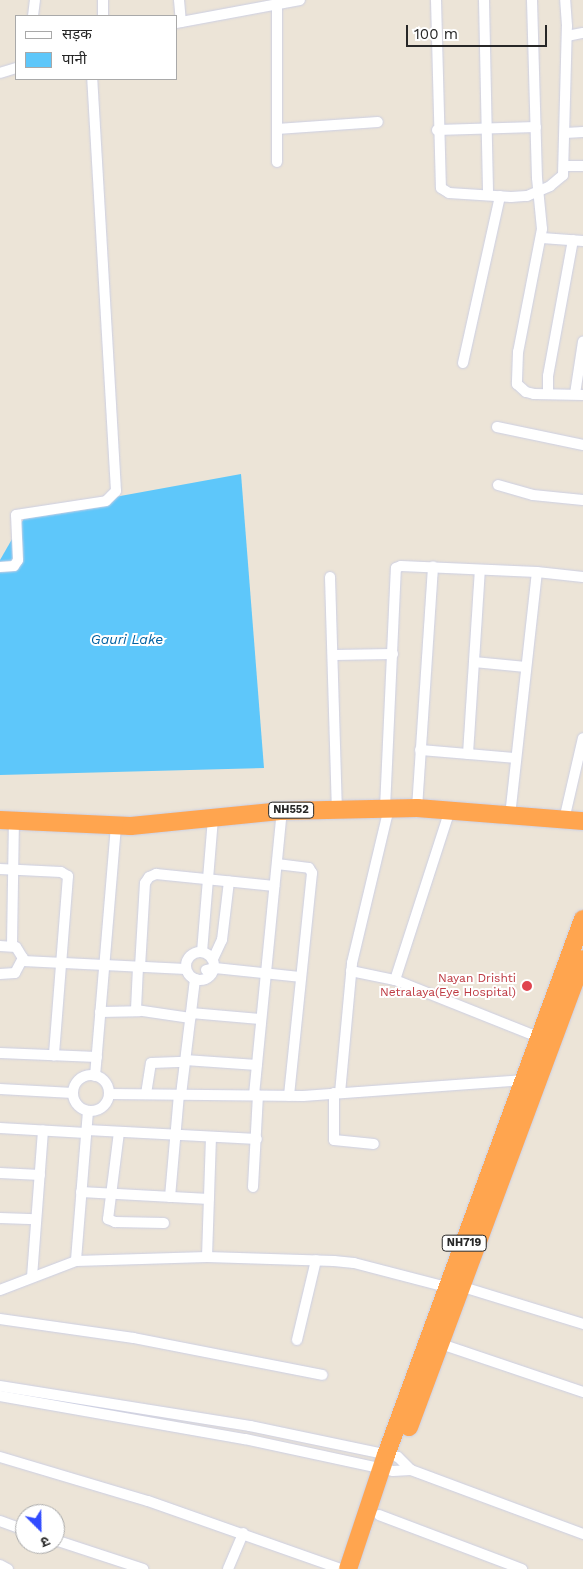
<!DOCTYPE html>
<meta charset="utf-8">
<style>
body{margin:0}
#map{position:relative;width:583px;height:1569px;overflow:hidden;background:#ece4d7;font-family:"Work Sans","Noto Sans Devanagari",sans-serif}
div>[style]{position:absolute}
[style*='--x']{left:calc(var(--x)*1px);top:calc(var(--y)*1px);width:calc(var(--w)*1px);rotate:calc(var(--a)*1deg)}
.water>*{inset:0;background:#5ec7fa}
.roads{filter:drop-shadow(0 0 1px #cccfe3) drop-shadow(0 0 1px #cccfe3)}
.street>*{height:10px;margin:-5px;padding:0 5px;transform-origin:5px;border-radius:5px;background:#fff}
.street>.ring{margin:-5px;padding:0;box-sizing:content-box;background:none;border:10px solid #fff;border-radius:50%}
.highway>*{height:18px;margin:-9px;padding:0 9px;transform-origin:9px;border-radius:9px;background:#ffa54f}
.dots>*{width:14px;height:14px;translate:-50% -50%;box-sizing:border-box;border:2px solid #fff;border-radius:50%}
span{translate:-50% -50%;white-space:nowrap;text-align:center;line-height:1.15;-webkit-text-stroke:4px #fff;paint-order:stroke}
.shield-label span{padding:1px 4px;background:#fff;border:1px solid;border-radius:4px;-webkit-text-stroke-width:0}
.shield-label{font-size:11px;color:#272727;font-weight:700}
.health-label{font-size:12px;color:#be3a42}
.right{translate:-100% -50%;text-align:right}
.water-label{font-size:14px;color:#0061a2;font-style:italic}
.legend{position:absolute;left:15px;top:15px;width:162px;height:65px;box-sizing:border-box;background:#fff;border:1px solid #a9a9a9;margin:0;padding:6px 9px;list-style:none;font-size:15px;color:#272727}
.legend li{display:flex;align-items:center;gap:10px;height:25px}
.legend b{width:25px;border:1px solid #a9a9a9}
.north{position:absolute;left:15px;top:1504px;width:50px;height:50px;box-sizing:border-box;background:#fff;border:1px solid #a9a9a9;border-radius:50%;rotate:157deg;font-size:14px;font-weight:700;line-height:20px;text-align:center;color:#272727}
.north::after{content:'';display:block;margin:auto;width:18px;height:22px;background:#314bff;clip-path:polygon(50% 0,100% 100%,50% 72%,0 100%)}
.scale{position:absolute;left:406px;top:25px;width:141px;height:22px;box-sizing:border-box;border:2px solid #272727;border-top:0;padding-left:6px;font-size:15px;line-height:18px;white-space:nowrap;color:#272727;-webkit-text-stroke:4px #fff;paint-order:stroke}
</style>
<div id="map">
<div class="water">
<div style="clip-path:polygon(241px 474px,264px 768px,0 775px,0 560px,27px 513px)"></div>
</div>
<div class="roads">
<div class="street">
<div style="--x:179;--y:0;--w:22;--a:85"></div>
<div style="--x:436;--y:0;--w:188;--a:88.5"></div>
<div style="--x:441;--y:188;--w:9;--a:32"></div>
<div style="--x:449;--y:193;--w:62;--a:3.7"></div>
<div style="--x:511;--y:197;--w:16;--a:-4"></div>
<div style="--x:527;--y:196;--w:25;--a:-23"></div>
<div style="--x:550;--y:186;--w:17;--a:-40"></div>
<div style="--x:563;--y:175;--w:149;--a:-88.5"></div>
<div style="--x:567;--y:26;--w:26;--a:-94"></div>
<div style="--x:484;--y:0;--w:195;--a:88.8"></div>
<div style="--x:532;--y:0;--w:178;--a:88.4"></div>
<div style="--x:537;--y:178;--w:51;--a:84.4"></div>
<div style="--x:542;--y:229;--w:125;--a:101"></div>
<div style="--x:518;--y:352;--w:32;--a:92"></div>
<div style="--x:517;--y:384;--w:12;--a:42"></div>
<div style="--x:526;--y:392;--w:8;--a:14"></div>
<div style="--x:534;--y:394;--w:49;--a:1.2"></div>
<div style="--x:33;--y:16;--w:16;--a:-83"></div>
<div style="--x:103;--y:16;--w:16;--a:-90"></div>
<div style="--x:176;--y:23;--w:126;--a:-10.5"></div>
<div style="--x:567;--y:36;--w:16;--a:-11"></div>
<div style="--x:0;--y:73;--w:17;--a:-17"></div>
<div style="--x:277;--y:129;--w:101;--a:-4"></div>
<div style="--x:437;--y:130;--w:99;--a:-1.7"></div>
<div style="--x:565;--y:133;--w:18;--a:-3"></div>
<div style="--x:277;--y:162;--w:157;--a:-90"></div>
<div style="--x:565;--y:166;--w:18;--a:0"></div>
<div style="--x:542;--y:238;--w:41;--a:4.2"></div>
<div style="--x:463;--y:363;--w:171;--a:-77.5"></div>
<div style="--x:548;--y:394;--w:18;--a:-90"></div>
<div style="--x:548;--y:376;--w:138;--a:-79.6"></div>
<div style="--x:575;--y:394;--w:53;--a:-81.3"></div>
<div style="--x:497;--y:427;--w:88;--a:11.8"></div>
<div style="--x:498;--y:485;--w:36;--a:16"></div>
<div style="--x:533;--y:495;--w:50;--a:5.7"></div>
<div style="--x:0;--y:567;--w:14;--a:-4"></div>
<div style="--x:14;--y:566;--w:7;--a:-56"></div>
<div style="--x:18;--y:560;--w:45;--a:-92.5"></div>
<div style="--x:16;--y:515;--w:91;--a:-8.8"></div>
<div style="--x:106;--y:501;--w:14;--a:-45"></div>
<div style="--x:116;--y:491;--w:413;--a:-93.3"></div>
<div style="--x:330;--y:577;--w:232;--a:88.3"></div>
<div style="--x:334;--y:655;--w:59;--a:-1"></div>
<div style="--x:474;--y:662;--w:52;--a:5.5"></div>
<div style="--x:420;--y:750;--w:95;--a:4.8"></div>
<div style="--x:468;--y:754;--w:184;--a:-86.3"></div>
<div style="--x:385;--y:808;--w:240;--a:-87.4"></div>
<div style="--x:396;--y:568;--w:5;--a:-22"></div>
<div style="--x:401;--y:566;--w:136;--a:2.5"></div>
<div style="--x:537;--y:572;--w:46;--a:6.2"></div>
<div style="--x:417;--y:808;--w:242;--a:-86.2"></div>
<div style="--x:510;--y:816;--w:245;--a:-83.7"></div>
<div style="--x:564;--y:820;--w:84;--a:-77"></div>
<div style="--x:277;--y:864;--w:32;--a:7"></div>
<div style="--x:309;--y:868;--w:6;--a:59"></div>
<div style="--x:312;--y:873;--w:224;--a:95.9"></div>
<div style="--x:0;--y:869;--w:61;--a:2.8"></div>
<div style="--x:61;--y:872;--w:8;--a:30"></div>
<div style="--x:68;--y:876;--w:180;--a:94.5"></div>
<div style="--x:12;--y:945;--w:124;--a:-89.1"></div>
<div style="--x:0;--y:946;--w:16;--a:4"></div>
<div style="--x:16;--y:947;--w:13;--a:58"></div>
<div style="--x:23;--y:958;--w:17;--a:118"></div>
<div style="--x:15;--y:973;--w:15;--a:176"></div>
<div class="ring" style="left:186px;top:952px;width:18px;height:18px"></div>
<div style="--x:202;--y:952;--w:134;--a:-85.3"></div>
<div style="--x:213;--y:959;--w:21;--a:-65"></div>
<div style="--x:222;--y:940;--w:59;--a:-83.2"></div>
<div style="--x:23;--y:961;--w:163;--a:2.8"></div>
<div style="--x:138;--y:967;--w:43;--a:92.7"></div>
<div style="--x:136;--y:1010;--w:55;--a:8.4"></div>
<div style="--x:140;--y:967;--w:84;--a:-86.6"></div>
<div style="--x:145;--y:883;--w:7;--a:-56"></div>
<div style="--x:149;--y:877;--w:8;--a:-23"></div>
<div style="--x:156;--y:874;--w:119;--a:5.8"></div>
<div style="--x:206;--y:970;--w:9;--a:-13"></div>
<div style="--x:215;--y:968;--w:85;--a:6"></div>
<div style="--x:351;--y:971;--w:45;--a:11.6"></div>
<div style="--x:395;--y:980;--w:179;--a:-72.1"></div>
<div style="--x:395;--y:980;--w:154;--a:21.7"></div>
<div style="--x:100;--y:1012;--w:39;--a:-1"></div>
<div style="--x:191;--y:1013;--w:69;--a:5"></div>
<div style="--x:0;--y:1053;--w:97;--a:2.4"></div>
<div style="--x:185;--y:1060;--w:72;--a:4"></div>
<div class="ring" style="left:73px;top:1075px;width:26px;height:26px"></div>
<div style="--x:95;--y:1076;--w:252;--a:-85.2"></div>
<div style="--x:0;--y:1089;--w:73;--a:3.1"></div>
<div style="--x:334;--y:1093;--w:47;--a:90"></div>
<div style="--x:334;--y:1140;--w:40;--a:5.7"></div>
<div style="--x:340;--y:1093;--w:131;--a:-84.7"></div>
<div style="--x:352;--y:963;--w:159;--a:-76.6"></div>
<div style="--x:109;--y:1094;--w:194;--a:0.6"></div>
<div style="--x:303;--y:1096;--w:226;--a:-4.1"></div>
<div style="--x:146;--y:1094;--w:31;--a:-81"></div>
<div style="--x:151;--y:1063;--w:34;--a:-2"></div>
<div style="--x:181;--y:1095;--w:117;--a:-83.1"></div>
<div style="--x:254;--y:1095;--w:285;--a:-84.4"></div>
<div style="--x:88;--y:1111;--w:150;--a:94.6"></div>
<div style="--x:76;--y:1261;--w:131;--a:-1.7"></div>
<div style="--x:207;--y:1257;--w:127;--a:1.8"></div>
<div style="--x:334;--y:1261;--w:20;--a:6"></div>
<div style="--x:354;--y:1263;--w:100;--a:14.5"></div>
<div style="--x:0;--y:1128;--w:86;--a:3.3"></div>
<div style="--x:87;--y:1130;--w:170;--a:3"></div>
<div style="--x:119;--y:1132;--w:88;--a:97.2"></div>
<div style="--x:108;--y:1219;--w:8;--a:23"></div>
<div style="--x:115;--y:1222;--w:49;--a:1.2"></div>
<div style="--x:0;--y:1173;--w:40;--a:2.9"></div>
<div style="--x:253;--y:1187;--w:92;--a:-86.9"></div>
<div style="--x:81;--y:1192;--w:128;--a:3.1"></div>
<div style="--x:170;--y:1197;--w:102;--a:-85"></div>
<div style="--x:0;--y:1218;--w:36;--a:2"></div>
<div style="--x:207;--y:1257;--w:120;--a:-88.1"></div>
<div style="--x:32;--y:1277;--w:147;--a:-85.7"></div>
<div style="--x:463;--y:1287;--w:126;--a:17.1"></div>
<div style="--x:0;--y:1290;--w:81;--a:-20.9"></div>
<div style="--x:0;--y:1319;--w:135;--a:8.1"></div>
<div style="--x:134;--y:1338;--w:192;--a:11.1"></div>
<div style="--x:297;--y:1340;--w:82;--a:-76.6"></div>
<div style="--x:441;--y:1344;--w:150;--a:18.7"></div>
<div style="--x:0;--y:1386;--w:253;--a:9.1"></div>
<div style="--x:250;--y:1426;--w:151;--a:11.8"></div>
<div style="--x:398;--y:1457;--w:18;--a:45"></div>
<div style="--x:0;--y:1396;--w:249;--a:10"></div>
<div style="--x:245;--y:1439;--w:151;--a:12.2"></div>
<div style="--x:393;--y:1471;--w:18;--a:-3"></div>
<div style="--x:411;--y:1470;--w:184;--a:20.4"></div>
<div style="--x:0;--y:1457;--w:154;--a:16.6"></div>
<div style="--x:148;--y:1501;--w:205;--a:19.4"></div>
<div style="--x:379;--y:1515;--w:153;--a:20.7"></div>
<div style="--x:0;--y:1521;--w:27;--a:20"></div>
<div style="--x:55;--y:1540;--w:93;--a:18.2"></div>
<div style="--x:0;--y:1565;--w:9;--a:27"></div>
<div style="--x:228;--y:1569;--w:39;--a:-67"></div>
</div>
<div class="highway">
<div style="--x:0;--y:820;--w:131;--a:2.6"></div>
<div style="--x:131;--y:826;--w:152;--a:-5.7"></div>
<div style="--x:282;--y:811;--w:135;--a:-1.3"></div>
<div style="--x:417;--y:808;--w:167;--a:4.5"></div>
<div style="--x:409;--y:1427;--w:499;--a:-69.6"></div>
<div style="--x:348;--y:1569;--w:120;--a:-71.6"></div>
<div style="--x:386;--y:1455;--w:571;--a:-69.82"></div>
</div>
</div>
<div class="dots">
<div style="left:527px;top:986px;background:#e0444e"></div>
</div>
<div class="shield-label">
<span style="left:291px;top:810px">NH552</span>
<span style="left:464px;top:1243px">NH719</span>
</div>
<div class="health-label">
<span class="right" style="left:516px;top:986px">Nayan Drishti<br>Netralaya(Eye Hospital)</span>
</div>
<div class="water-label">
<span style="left:127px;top:639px">Gauri Lake</span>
</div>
<ul class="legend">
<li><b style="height:6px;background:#fff"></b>सड़क</li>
<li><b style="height:14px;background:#5ec7fa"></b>पानी</li>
</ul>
<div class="north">उ</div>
<div class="scale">100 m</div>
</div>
